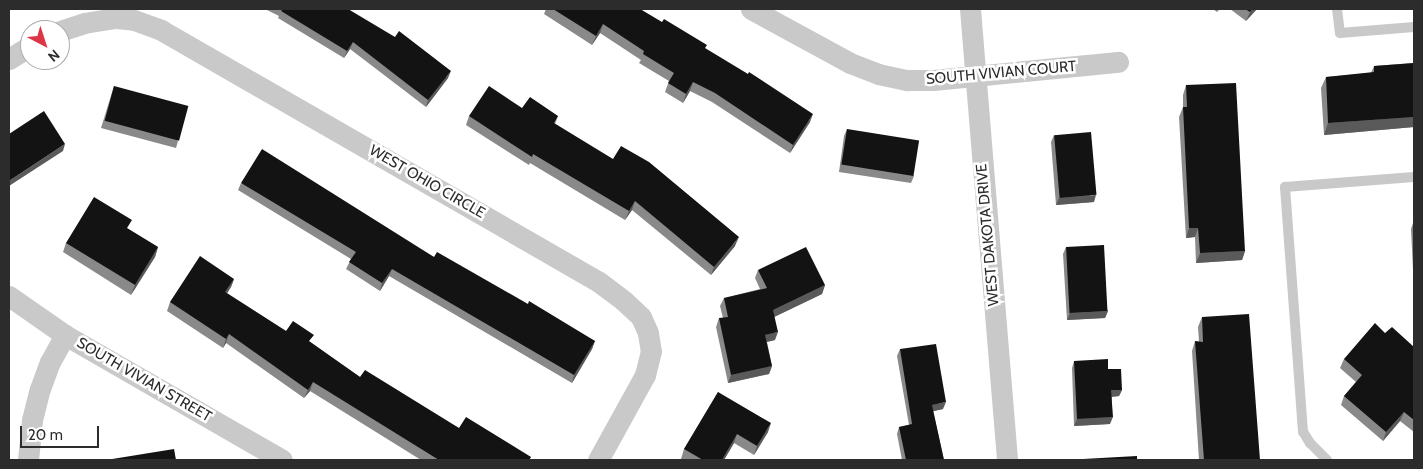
<!DOCTYPE html>
<style>
body{margin:0}
#map{position:relative;width:1423px;height:469px;overflow:hidden;background:#fff;font-family:Cabin,sans-serif}
div>[style]{position:absolute}
[style*='--x']{left:calc(var(--x)*1px);top:calc(var(--y)*1px);width:calc(var(--w)*1px);rotate:calc(var(--a)*1deg)}
.lane>*{height:10px;margin:-5px;padding:0 5px;transform-origin:5px;border-radius:5px;background:#c9c9c9}
.street>*{height:21px;margin:-10.5px;padding:0 10.5px;transform-origin:10.5px;border-radius:10.5px;background:#c9c9c9}
.wall>*{inset:0;background:#898989}
.shaded-wall>*{inset:0;background:#5a5a5a}
.building>*{inset:0;background:#131313;transform-origin:0 0}
span{translate:-50% -50%;white-space:nowrap;text-align:center;line-height:1.15;-webkit-text-stroke:5px #fff;paint-order:stroke}
.street-label{font-size:15px;color:#2c2c2c}
.frame{position:absolute;inset:0;border:10px solid #2c2c2c;pointer-events:none}
.north{position:absolute;left:20px;top:20px;width:50px;height:50px;box-sizing:border-box;background:#fff;border:1px solid #ababab;border-radius:50%;rotate:140deg;font-size:14px;font-weight:700;line-height:20px;text-align:center;color:#2c2c2c}
.north::after{content:'';display:block;margin:auto;width:18px;height:22px;background:#dc3545;clip-path:polygon(50% 0,100% 100%,50% 72%,0 100%)}
.scale{position:absolute;left:20px;top:426px;width:79px;height:22px;box-sizing:border-box;border:2px solid #2c2c2c;border-top:0;padding-left:6px;font-size:15px;line-height:18px;white-space:nowrap;color:#2c2c2c;-webkit-text-stroke:4px #fff;paint-order:stroke}
</style>
<div id="map">
<div class="lane">
<div style="--x:1337;--y:9;--w:24;--a:83"></div>
<div style="--x:1340;--y:33;--w:74;--a:-4.6"></div>
<div style="--x:1327;--y:460;--w:24;--a:-135"></div>
<div style="--x:1310;--y:443;--w:13;--a:-122"></div>
<div style="--x:1303;--y:432;--w:246;--a:-94.2"></div>
<div style="--x:1285;--y:187;--w:129;--a:-4.4"></div>
</div>
<div class="street">
<div style="--x:751;--y:9;--w:113;--a:28.6"></div>
<div style="--x:850;--y:63;--w:30;--a:21"></div>
<div style="--x:878;--y:74;--w:30;--a:12"></div>
<div style="--x:907;--y:80;--w:26;--a:0"></div>
<div style="--x:933;--y:80;--w:186;--a:-5.6"></div>
<div style="--x:970;--y:9;--w:453;--a:85.3"></div>
<div style="--x:60;--y:31;--w:25;--a:-18"></div>
<div style="--x:84;--y:23;--w:32;--a:-9"></div>
<div style="--x:116;--y:18;--w:18;--a:6"></div>
<div style="--x:134;--y:20;--w:29;--a:20"></div>
<div style="--x:161;--y:30;--w:505;--a:29.91"></div>
<div style="--x:599;--y:282;--w:31;--a:37"></div>
<div style="--x:624;--y:301;--w:23;--a:43"></div>
<div style="--x:641;--y:317;--w:17;--a:66"></div>
<div style="--x:648;--y:333;--w:18;--a:81"></div>
<div style="--x:651;--y:351;--w:25;--a:104"></div>
<div style="--x:645;--y:375;--w:97;--a:118.9"></div>
<div style="--x:9;--y:59;--w:25;--a:-32"></div>
<div style="--x:9;--y:296;--w:68;--a:34.9"></div>
<div style="--x:65;--y:335;--w:250;--a:29.9"></div>
<div style="--x:28;--y:460;--w:40;--a:-84.3"></div>
<div style="--x:32;--y:420;--w:32;--a:-76"></div>
<div style="--x:40;--y:389;--w:29;--a:-70"></div>
<div style="--x:50;--y:362;--w:31;--a:-61"></div>
</div>
<div class="wall">
<div style="clip-path:polygon(265px 9px,348px 9px,448px 78px,426px 107px,350px 49px,344px 58px,278px 18px,279px 16px)"></div>
<div style="clip-path:polygon(546px 9px,640px 9px,705px 49px,810px 122px,790px 153px,712px 102px,690px 91px,683px 103px,665px 92px,669px 81px,639px 63px,641px 60px,600px 33px,592px 45px,544px 14px)"></div>
<div style="clip-path:polygon(1213px 9px,1220px 9px,1217px 12px)"></div>
<div style="clip-path:polygon(1230px 9px,1257px 9px,1246px 21px)"></div>
<div style="clip-path:polygon(1414px 63px,1414px 127px,1324px 135px,1321px 88px,1326px 77px,1371px 73px,1374px 66px)"></div>
<div style="clip-path:polygon(1186px 85px,1245px 251px,1242px 260px,1196px 263px,1195px 237px,1186px 238px,1179px 117px,1183px 107px,1183px 95px)"></div>
<div style="clip-path:polygon(114px 86px,178px 141px,176px 148px,101px 128px)"></div>
<div style="clip-path:polygon(522px 108px,558px 116px,555px 124px,735px 246px,711px 275px,632px 210px,625px 220px,530px 163px,529px 165px,466px 125px,469px 116px)"></div>
<div style="clip-path:polygon(847px 129px,914px 176px,911px 183px,839px 172px,844px 136px)"></div>
<div style="clip-path:polygon(1054px 135px,1094px 202px,1056px 205px,1051px 142px)"></div>
<div style="clip-path:polygon(241px 183px,434px 257px,595px 341px,592px 349px,572px 383px,389px 276px,380px 291px,346px 269px,351px 259px,238px 190px)"></div>
<div style="clip-path:polygon(1414px 220px,1414px 290px,1411px 229px)"></div>
<div style="clip-path:polygon(128px 229px,158px 247px,155px 257px,131px 295px,63px 252px,66px 243px)"></div>
<div style="clip-path:polygon(1066px 247px,1108px 311px,1105px 318px,1067px 320px,1063px 254px)"></div>
<div style="clip-path:polygon(758px 270px,825px 285px,822px 294px,774px 317px,775px 340px,767px 342px,772px 366px,769px 374px,728px 383px,716px 327px,719px 318px,723px 318px,720px 306px,724px 298px,760px 289px,755px 278px)"></div>
<div style="clip-path:polygon(234px 279px,231px 287px,227px 293px,286px 331px,311px 343px,360px 377px,459px 428px,531px 457px,529px 460px,421px 460px,310px 391px,304px 398px,226px 343px,223px 348px,167px 311px,170px 302px)"></div>
<div style="clip-path:polygon(1202px 317px,1260px 460px,1199px 460px,1192px 351px,1195px 341px,1199px 342px,1198px 327px)"></div>
<div style="clip-path:polygon(1385px 333px,1414px 347px,1414px 432px,1400px 421px,1383px 441px,1341px 405px,1344px 396px,1356px 382px,1340px 368px,1344px 359px)"></div>
<div style="clip-path:polygon(900px 349px,943px 409px,933px 411px,944px 460px,902px 460px,897px 434px,899px 427px,909px 425px,897px 356px)"></div>
<div style="clip-path:polygon(1074px 361px,1108px 369px,1122px 390px,1119px 396px,1112px 397px,1110px 424px,1074px 426px,1072px 368px)"></div>
<div style="clip-path:polygon(718px 392px,768px 432px,754px 455px,734px 443px,724px 460px,683px 460px,681px 459px,684px 449px)"></div>
</div>
<div class="shaded-wall">
<div style="clip-path:polygon(1252px 9px,1257px 9px,1246px 21px,1250px 12px)"></div>
<div style="clip-path:polygon(603px 24px,600px 33px,592px 45px,596px 36px)"></div>
<div style="clip-path:polygon(353px 42px,350px 49px,344px 58px,347px 51px)"></div>
<div style="clip-path:polygon(451px 71px,448px 78px,426px 107px,428px 100px)"></div>
<div style="clip-path:polygon(693px 82px,690px 91px,683px 103px,686px 94px)"></div>
<div style="clip-path:polygon(813px 114px,810px 122px,790px 153px,793px 145px)"></div>
<div style="clip-path:polygon(1414px 117px,1414px 127px,1324px 135px,1328px 123px)"></div>
<div style="clip-path:polygon(65px 144px,63px 151px,9px 186px,9px 181px)"></div>
<div style="clip-path:polygon(1096px 195px,1094px 202px,1056px 205px,1059px 198px)"></div>
<div style="clip-path:polygon(635px 201px,632px 210px,625px 220px,629px 211px)"></div>
<div style="clip-path:polygon(1189px 228px,1198px 228px,1195px 237px,1186px 238px)"></div>
<div style="clip-path:polygon(739px 237px,735px 246px,711px 275px,714px 267px)"></div>
<div style="clip-path:polygon(158px 247px,155px 257px,131px 295px,135px 285px)"></div>
<div style="clip-path:polygon(1245px 251px,1242px 260px,1196px 263px,1200px 253px)"></div>
<div style="clip-path:polygon(392px 269px,389px 276px,380px 291px,382px 283px)"></div>
<div style="clip-path:polygon(234px 279px,231px 287px,222px 301px,225px 292px)"></div>
<div style="clip-path:polygon(825px 285px,822px 294px,770px 319px,773px 310px)"></div>
<div style="clip-path:polygon(1108px 311px,1105px 318px,1067px 320px,1070px 313px)"></div>
<div style="clip-path:polygon(778px 332px,775px 340px,762px 343px,765px 335px)"></div>
<div style="clip-path:polygon(229px 334px,226px 343px,223px 348px,226px 339px)"></div>
<div style="clip-path:polygon(595px 341px,592px 349px,572px 383px,574px 375px)"></div>
<div style="clip-path:polygon(772px 366px,769px 374px,728px 383px,731px 375px)"></div>
<div style="clip-path:polygon(313px 382px,310px 391px,304px 398px,308px 390px)"></div>
<div style="clip-path:polygon(1111px 390px,1122px 390px,1119px 396px,1109px 397px)"></div>
<div style="clip-path:polygon(946px 402px,943px 409px,930px 412px,932px 405px)"></div>
<div style="clip-path:polygon(1404px 412px,1400px 421px,1383px 441px,1386px 432px)"></div>
<div style="clip-path:polygon(1113px 417px,1110px 424px,1074px 426px,1077px 419px)"></div>
<div style="clip-path:polygon(771px 423px,768px 432px,754px 455px,757px 446px)"></div>
<div style="clip-path:polygon(737px 434px,734px 443px,724px 460px,722px 460px)"></div>
</div>
<div class="building">
<div style="clip-path:polygon(280px 9px,348px 9px,395px 37px,399px 31px,451px 71px,428px 100px,353px 42px,347px 51px,281px 11px,282px 10px)"></div>
<div style="clip-path:polygon(553px 9px,640px 9px,662px 22px,664px 19px,707px 45px,705px 48px,748px 74px,749px 72px,813px 114px,793px 145px,715px 93px,693px 82px,686px 94px,668px 83px,674px 73px,643px 54px,644px 51px,603px 24px,596px 36px)"></div>
<div style="clip-path:polygon(1245px 9px,1252px 9px,1250px 12px)"></div>
<div style="clip-path:polygon(1414px 63px,1414px 117px,1328px 123px,1326px 77px,1374px 72px,1374px 66px)"></div>
<div style="clip-path:polygon(1236px 83px,1245px 251px,1200px 253px,1198px 228px,1189px 228px,1183px 107px,1187px 107px,1186px 85px)"></div>
<div style="left:114px;top:86px;width:77px;height:36px;rotate:15deg"></div>
<div style="clip-path:polygon(489px 86px,522px 108px,530px 97px,558px 116px,554px 123px,613px 159px,621px 146px,649px 162px,739px 237px,714px 267px,635px 201px,629px 211px,533px 154px,532px 157px,469px 116px)"></div>
<div style="clip-path:polygon(44px 111px,65px 144px,9px 181px,9px 134px)"></div>
<div style="left:847px;top:129px;width:73px;height:36px;rotate:9deg"></div>
<div style="left:1091px;top:132px;width:63px;height:37px;rotate:85deg"></div>
<div style="clip-path:polygon(262px 149px,434px 257px,437px 252px,528px 304px,529px 301px,595px 341px,574px 375px,392px 269px,382px 283px,349px 262px,356px 252px,241px 183px)"></div>
<div style="clip-path:polygon(94px 197px,132px 220px,127px 228px,158px 247px,135px 285px,66px 243px)"></div>
<div style="left:1104px;top:245px;width:66px;height:38px;rotate:87deg"></div>
<div style="clip-path:polygon(806px 247px,825px 285px,773px 310px,778px 332px,765px 335px,772px 366px,731px 375px,719px 318px,728px 317px,724px 298px,767px 288px,758px 270px)"></div>
<div style="clip-path:polygon(200px 256px,234px 279px,225px 292px,286px 331px,293px 321px,314px 335px,309px 341px,360px 377px,365px 370px,459px 428px,466px 417px,531px 457px,529px 460px,439px 460px,313px 382px,308px 390px,229px 334px,226px 339px,170px 302px)"></div>
<div style="clip-path:polygon(1249px 314px,1260px 460px,1204px 460px,1195px 341px,1203px 342px,1202px 317px)"></div>
<div style="clip-path:polygon(1375px 323px,1385px 333px,1392px 327px,1414px 347px,1414px 420px,1404px 412px,1386px 432px,1344px 396px,1362px 375px,1344px 359px)"></div>
<div style="clip-path:polygon(936px 344px,946px 402px,932px 405px,944px 460px,906px 460px,899px 427px,912px 424px,900px 349px)"></div>
<div style="clip-path:polygon(1108px 359px,1108px 369px,1121px 369px,1122px 390px,1111px 390px,1113px 417px,1077px 419px,1074px 361px)"></div>
<div style="clip-path:polygon(718px 392px,771px 423px,757px 446px,737px 434px,722px 460px,703px 460px,684px 449px)"></div>
<div style="clip-path:polygon(174px 449px,176px 460px,106px 460px)"></div>
<div style="clip-path:polygon(1137px 456px,1137px 460px,1083px 460px,1083px 459px)"></div>
</div>
<div class="street-label">
<span style="left:1001px;top:73px;rotate:-5deg">SOUTH VIVIAN COURT</span>
<span style="left:427px;top:182px;rotate:30deg">WEST OHIO CIRCLE</span>
<span style="left:988px;top:235px;rotate:-95deg">WEST DAKOTA DRIVE</span>
<span style="left:144px;top:380px;rotate:30deg">SOUTH VIVIAN STREET</span>
</div>
<div class="frame"></div>
<div class="north">N</div>
<div class="scale">20 m</div>
</div>
